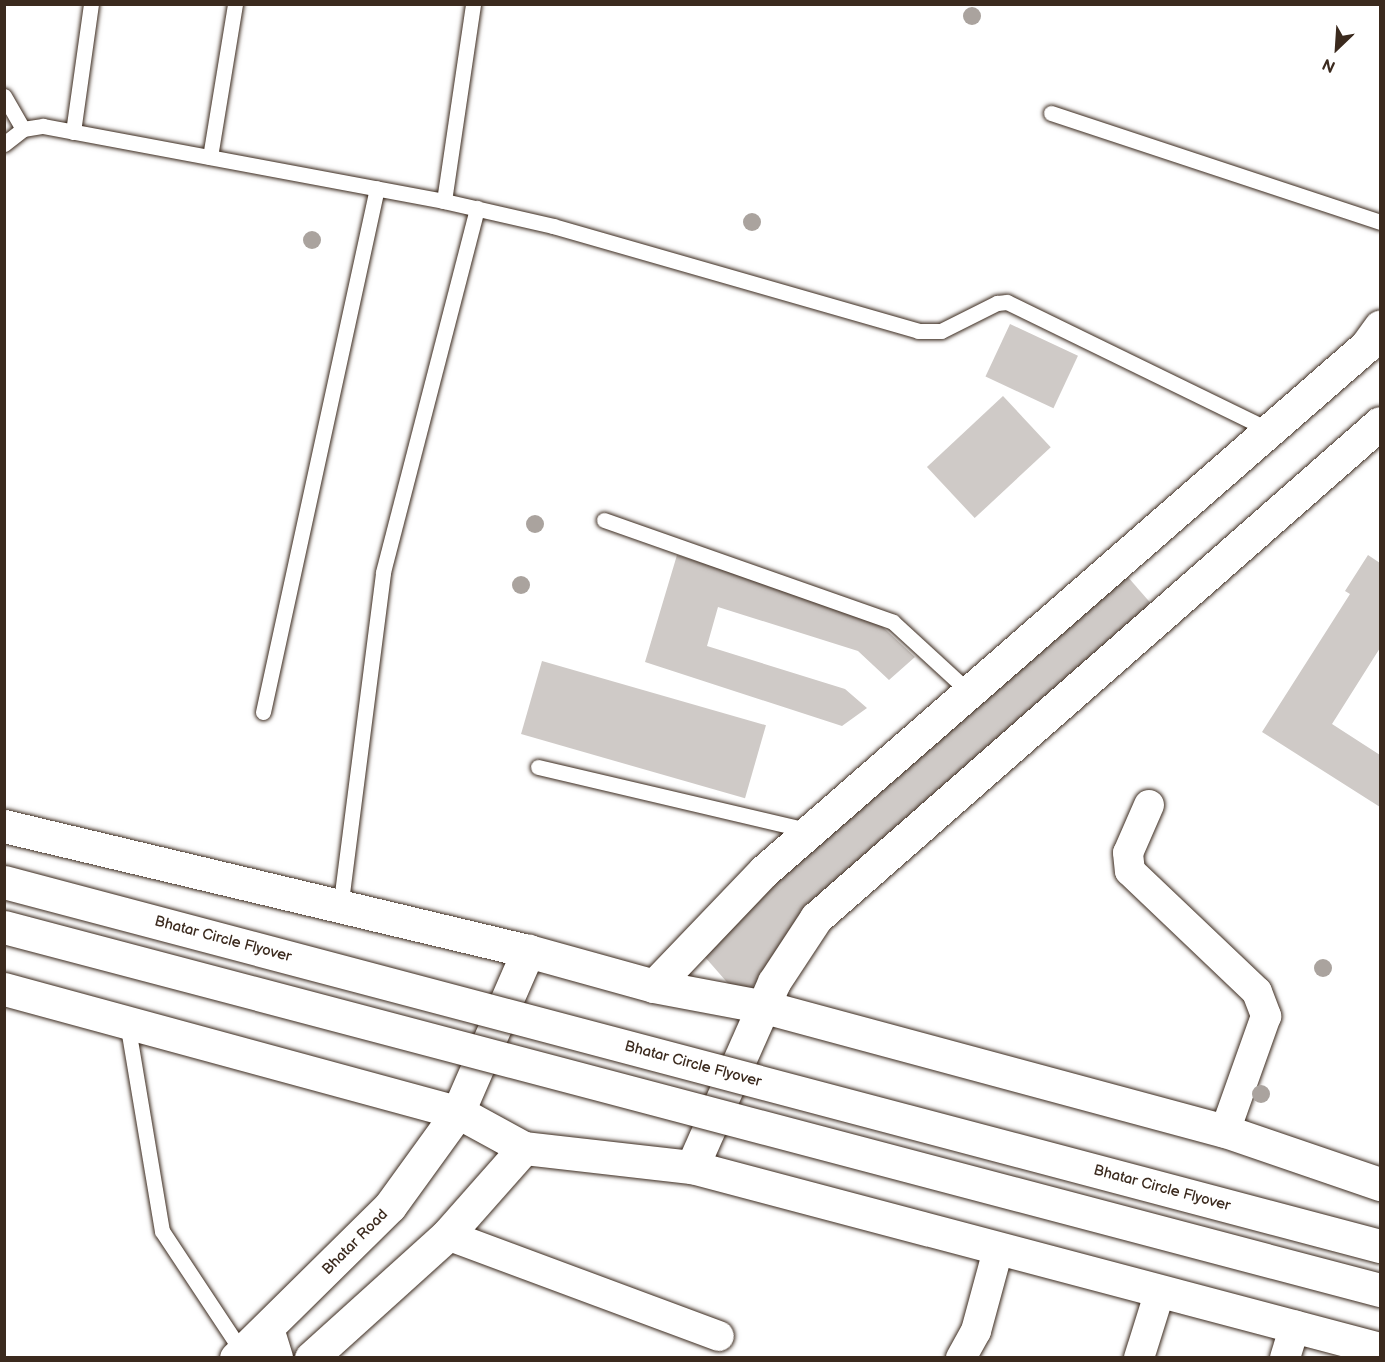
<!DOCTYPE html>
<style>
body{margin:0}
#map{position:relative;width:1385px;height:1362px;overflow:hidden;background:#fff;font-family:"Balsamiq Sans",sans-serif}
div>[style]{position:absolute}
[style*='--x']{left:calc(var(--x)*1px);top:calc(var(--y)*1px);width:calc(var(--w)*1px);rotate:calc(var(--a)*1deg)}
.building>*{inset:0;background:#cfcac7;transform-origin:0 0}
.roads{filter:drop-shadow(0 0 2px #3b2a1e) drop-shadow(0 0 2px #3b2a1e)}
.service>*{height:15px;margin:-7.5px;padding:0 7.5px;transform-origin:7.5px;border-radius:7.5px;background:#fff}
.minor>*{height:30px;margin:-15px;padding:0 15px;transform-origin:15px;border-radius:15px;background:#fff}
.tertiary>*{height:33px;margin:-16.5px;padding:0 16.5px;transform-origin:16.5px;border-radius:16.5px;background:#fff}
.secondary>*{height:33px;margin:-16.5px;padding:0 16.5px;transform-origin:16.5px;border-radius:16.5px;background:#fff}
.bridges{filter:drop-shadow(0 0 2px #3b2a1e) drop-shadow(0 0 2px #3b2a1e)}
.secondary-bridge>*{height:33px;margin:-16.5px;padding:0 16.5px;transform-origin:16.5px;border-radius:16.5px;background:#fff}
.trees>*{width:18px;height:18px;margin:-9px;border-radius:50%;background:#aaa39e}
span{translate:-50% -50%;white-space:nowrap;text-align:center;line-height:1.15;-webkit-text-stroke:6px #fff;paint-order:stroke}
.street-label{font-size:15px;color:#3b2a1e}
.frame{position:absolute;inset:0;border:6px solid #3b2a1e;pointer-events:none}
.north{position:absolute;left:1307px;top:18px;width:60px;height:60px;-webkit-text-stroke:4px #fff;paint-order:stroke;rotate:205deg;font-size:16px;font-weight:700;line-height:24px;text-align:center;color:#3b2a1e}
.north::after{content:'';display:block;margin:auto;width:21px;height:27px;background:#3b2a1e;clip-path:polygon(50% 0,100% 100%,50% 72%,0 100%)}
</style>
<div id="map">
<div class="building">
<div style="left:1010px;top:324px;width:75px;height:58px;rotate:25deg"></div>
<div style="left:1003px;top:396px;width:70px;height:104px;rotate:47deg"></div>
<div style="clip-path:polygon(677px 555px,872px 617px,915px 657px,889px 680px,858px 651px,718px 607px,707px 646px,845px 689px,867px 708px,842px 726px,645px 662px)"></div>
<div style="clip-path:polygon(1368px 555px,1380px 563px,1380px 648px,1332px 724px,1380px 755px,1380px 807px,1262px 732px,1350px 594px,1345px 591px)"></div>
<div style="clip-path:polygon(1127px 576px,1168px 623px,740px 997px,690px 940px)"></div>
<div style="left:542px;top:661px;width:233px;height:76px;rotate:16deg"></div>
</div>
<div class="roads">
<div class="service">
<div style="--x:4;--y:96;--w:38;--a:60"></div>
<div style="--x:1051;--y:113;--w:347;--a:18.3"></div>
<div style="--x:73;--y:132;--w:129;--a:-82"></div>
<div style="--x:4;--y:144;--w:24;--a:-38"></div>
<div style="--x:23;--y:129;--w:20;--a:-9"></div>
<div style="--x:43;--y:126;--w:408;--a:10.6"></div>
<div style="--x:444;--y:201;--w:112;--a:12.9"></div>
<div style="--x:553;--y:226;--w:380;--a:16"></div>
<div style="--x:918;--y:331;--w:23;--a:0"></div>
<div style="--x:941;--y:331;--w:63;--a:-26.6"></div>
<div style="--x:997;--y:303;--w:10;--a:-6"></div>
<div style="--x:1007;--y:302;--w:292;--a:26"></div>
<div style="--x:210;--y:157;--w:155;--a:-80.7"></div>
<div style="--x:444;--y:201;--w:199;--a:-81.6"></div>
<div style="--x:604;--y:520;--w:306;--a:19.4"></div>
<div style="--x:893;--y:622;--w:103;--a:42.6"></div>
<div style="--x:263;--y:712;--w:536;--a:-77.73"></div>
<div style="--x:538;--y:767;--w:279;--a:13.2"></div>
<div style="--x:340;--y:909;--w:340;--a:-82.7"></div>
<div style="--x:383;--y:572;--w:376;--a:-75.5"></div>
<div style="--x:127;--y:1022;--w:212;--a:80.5"></div>
<div style="--x:162;--y:1231;--w:145;--a:56.5"></div>
</div>
<div class="minor">
<div style="--x:1149;--y:805;--w:52;--a:113.6"></div>
<div style="--x:1128;--y:853;--w:18;--a:84"></div>
<div style="--x:1130;--y:871;--w:175;--a:43.6"></div>
<div style="--x:1257;--y:992;--w:26;--a:69"></div>
<div style="--x:1266;--y:1016;--w:122;--a:109.6"></div>
<div style="--x:447;--y:1235;--w:290;--a:20.4"></div>
<div style="--x:961;--y:1358;--w:31;--a:-61"></div>
<div style="--x:976;--y:1331;--w:84;--a:-74.8"></div>
<div style="--x:1139;--y:1358;--w:70;--a:-72.6"></div>
<div style="--x:1285;--y:1358;--w:34;--a:-73"></div>
</div>
<div class="tertiary">
<div style="--x:4;--y:826;--w:539;--a:13.42"></div>
<div style="--x:654;--y:986;--w:113;--a:10.7"></div>
<div style="--x:765;--y:1007;--w:476;--a:15.1"></div>
<div style="--x:1225;--y:1131;--w:164;--a:18.9"></div>
<div style="--x:4;--y:989;--w:470;--a:15.2"></div>
<div style="--x:458;--y:1112;--w:75;--a:28.6"></div>
<div style="--x:692;--y:1167;--w:712;--a:14.82"></div>
<div style="--x:267;--y:1328;--w:31;--a:73"></div>
</div>
<div class="secondary">
<div style="--x:236;--y:1358;--w:216;--a:-44.6"></div>
<div style="--x:390;--y:1206;--w:116;--a:-54.1"></div>
<div style="--x:458;--y:1112;--w:176;--a:-66.5"></div>
<div style="--x:528;--y:951;--w:131;--a:15.5"></div>
<div style="--x:654;--y:986;--w:159;--a:-46.3"></div>
<div style="--x:764;--y:871;--w:799;--a:-41.09"></div>
<div style="--x:1366;--y:346;--w:24;--a:-54"></div>
<div style="--x:311;--y:1358;--w:183;--a:-42.1"></div>
<div style="--x:447;--y:1235;--w:116;--a:-48.5"></div>
<div style="--x:524;--y:1148;--w:169;--a:6.5"></div>
<div style="--x:692;--y:1167;--w:202;--a:-66.1"></div>
<div style="--x:774;--y:982;--w:77;--a:-56.7"></div>
<div style="--x:816;--y:918;--w:750;--a:-41.27"></div>
</div>
</div>
<div class="bridges">
<div class="secondary-bridge">
<div style="--x:4;--y:882;--w:1423;--a:14.82"></div>
<div style="--x:4;--y:927;--w:1423;--a:14.78"></div>
</div>
</div>
<div class="trees">
<div style="left:972px;top:16px"></div>
<div style="left:752px;top:222px"></div>
<div style="left:312px;top:240px"></div>
<div style="left:535px;top:524px"></div>
<div style="left:521px;top:585px"></div>
<div style="left:1323px;top:968px"></div>
<div style="left:1261px;top:1094px"></div>
</div>
<div class="street-label">
<span style="left:223px;top:939px;rotate:15deg">Bhatar Circle Flyover</span>
<span style="left:693px;top:1064px;rotate:15deg">Bhatar Circle Flyover</span>
<span style="left:1162px;top:1188px;rotate:15deg">Bhatar Circle Flyover</span>
<span style="left:355px;top:1242px;rotate:-45deg">Bhatar Road</span>
</div>
<div class="frame"></div>
<div class="north">N</div>
</div>
